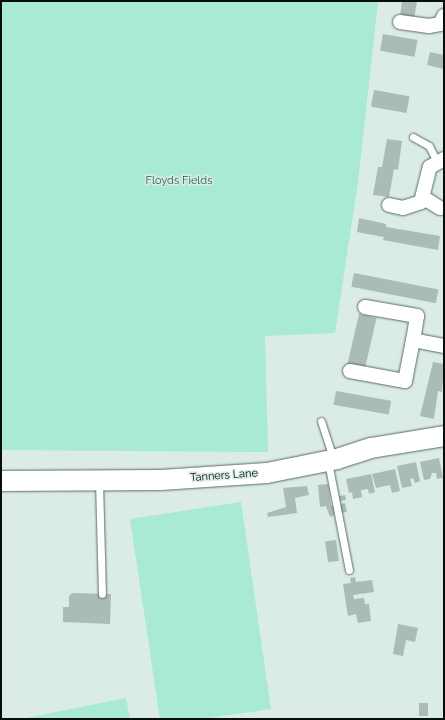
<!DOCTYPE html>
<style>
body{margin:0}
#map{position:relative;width:445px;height:720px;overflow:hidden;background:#daece5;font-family:Raleway,sans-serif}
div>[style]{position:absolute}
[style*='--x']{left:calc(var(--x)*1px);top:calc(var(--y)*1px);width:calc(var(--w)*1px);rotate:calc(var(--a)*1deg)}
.green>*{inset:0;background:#a8ead2}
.building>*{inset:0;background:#aabcb5;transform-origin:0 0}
.roads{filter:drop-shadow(0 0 1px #596a63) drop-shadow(0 0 1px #596a63)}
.lane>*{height:7px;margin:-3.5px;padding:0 3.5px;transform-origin:3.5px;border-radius:3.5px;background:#fff}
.street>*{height:14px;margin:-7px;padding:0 7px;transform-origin:7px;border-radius:7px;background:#fff}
.secondary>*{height:20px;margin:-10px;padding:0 10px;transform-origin:10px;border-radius:10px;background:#fff}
span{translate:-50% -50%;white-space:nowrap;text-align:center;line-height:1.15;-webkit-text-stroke:3px #daece5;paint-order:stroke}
.park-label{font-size:11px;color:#1e614e}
.street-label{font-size:11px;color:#080e0c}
.frame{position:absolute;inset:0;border:2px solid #080e0c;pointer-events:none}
</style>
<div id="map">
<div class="green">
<div style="clip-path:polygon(1px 1px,378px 1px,358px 182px,335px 333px,265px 336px,268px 452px,1px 450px)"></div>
<div style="clip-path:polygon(241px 502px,271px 709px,202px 719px,160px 719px,130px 519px)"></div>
<div style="clip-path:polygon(126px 698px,130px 719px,21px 719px)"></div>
</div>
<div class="building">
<div style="clip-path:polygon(402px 1px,417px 1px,414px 19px,400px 17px)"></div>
<div style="left:383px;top:34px;width:35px;height:17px;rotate:10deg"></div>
<div style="clip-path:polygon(430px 52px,444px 55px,444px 69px,427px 65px)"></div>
<div style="left:374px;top:90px;width:36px;height:17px;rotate:10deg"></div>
<div style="clip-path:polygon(387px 139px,402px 141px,398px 170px,394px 169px,389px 197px,373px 195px,378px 167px,382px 167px)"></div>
<div style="clip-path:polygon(359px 218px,386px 224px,386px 227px,440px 236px,438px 250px,383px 240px,384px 237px,357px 232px)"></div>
<div style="left:354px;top:273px;width:86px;height:14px;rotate:11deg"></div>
<div style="left:359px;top:314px;width:18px;height:53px;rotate:13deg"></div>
<div style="clip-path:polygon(433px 362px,444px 364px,442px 392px,438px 391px,434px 419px,420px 416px)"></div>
<div style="left:336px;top:391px;width:56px;height:14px;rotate:10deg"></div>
<div style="clip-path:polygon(439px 458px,443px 478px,437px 479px,436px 473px,432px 473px,430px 479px,424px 480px,420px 462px)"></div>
<div style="clip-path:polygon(416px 462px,420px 481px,415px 483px,413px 478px,410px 479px,412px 486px,402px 488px,397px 466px)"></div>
<div style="clip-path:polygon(395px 469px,400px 491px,392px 493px,390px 485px,376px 488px,372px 474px)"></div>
<div style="clip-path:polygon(371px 474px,375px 492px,369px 494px,368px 489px,361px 490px,362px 497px,353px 499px,352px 492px,349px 493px,346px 479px)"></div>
<div style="clip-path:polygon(328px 484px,331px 506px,334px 505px,335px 515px,330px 517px,326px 506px,320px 507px,318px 485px)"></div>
<div style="clip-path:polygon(307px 486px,309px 495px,295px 498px,297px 513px,268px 517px,267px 513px,286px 507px,283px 488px)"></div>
<div style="left:345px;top:495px;width:5px;height:6px;rotate:79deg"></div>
<div style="left:345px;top:503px;width:9px;height:7px;rotate:77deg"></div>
<div style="left:336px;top:540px;width:21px;height:11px;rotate:82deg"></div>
<div style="clip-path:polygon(355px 577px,356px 582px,372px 580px,374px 592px,353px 595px,354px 599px,364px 598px,365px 604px,369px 604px,371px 621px,358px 623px,356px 614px,348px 616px,343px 584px,351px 583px,350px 578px)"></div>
<div style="clip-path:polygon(72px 593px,111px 594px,110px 624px,63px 622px,63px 607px,69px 607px,69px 596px)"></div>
<div style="clip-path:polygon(398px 624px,418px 628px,415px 642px,406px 640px,403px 656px,393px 654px)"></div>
<div style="left:419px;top:703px;width:9px;height:13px"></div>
</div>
<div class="roads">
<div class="lane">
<div style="--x:413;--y:137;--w:18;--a:29"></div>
<div style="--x:429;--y:146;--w:18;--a:63"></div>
<div style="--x:321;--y:421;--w:40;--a:72"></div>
<div style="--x:328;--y:462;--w:110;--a:79"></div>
<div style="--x:99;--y:481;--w:113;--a:88.5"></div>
</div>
<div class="street">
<div style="--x:400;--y:22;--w:29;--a:8"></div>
<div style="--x:429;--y:26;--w:11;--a:-10"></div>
<div style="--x:440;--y:24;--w:9;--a:-63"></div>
<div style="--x:424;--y:198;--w:19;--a:32"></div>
<div style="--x:389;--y:205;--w:14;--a:12"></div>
<div style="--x:403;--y:208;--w:19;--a:-18"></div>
<div style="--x:421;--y:202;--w:36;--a:-76"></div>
<div style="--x:430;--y:167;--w:16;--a:-30"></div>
<div style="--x:365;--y:307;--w:53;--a:9.8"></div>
<div style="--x:417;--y:316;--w:24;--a:99"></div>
<div style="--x:350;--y:371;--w:56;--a:10.3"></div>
<div style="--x:405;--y:381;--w:42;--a:-79"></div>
<div style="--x:413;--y:340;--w:32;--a:11"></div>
</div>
<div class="secondary">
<div style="--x:1;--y:481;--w:160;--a:-0.4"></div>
<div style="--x:161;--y:480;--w:106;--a:-3.8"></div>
<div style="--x:267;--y:473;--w:71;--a:-11.3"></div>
<div style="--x:337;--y:459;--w:36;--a:-18"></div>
<div style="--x:371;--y:448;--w:74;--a:-9.3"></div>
</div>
</div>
<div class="park-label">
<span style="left:179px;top:181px">Floyds Fields</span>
</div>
<div class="street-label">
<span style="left:224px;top:476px;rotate:-4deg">Tanners Lane</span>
</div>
<div class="frame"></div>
</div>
